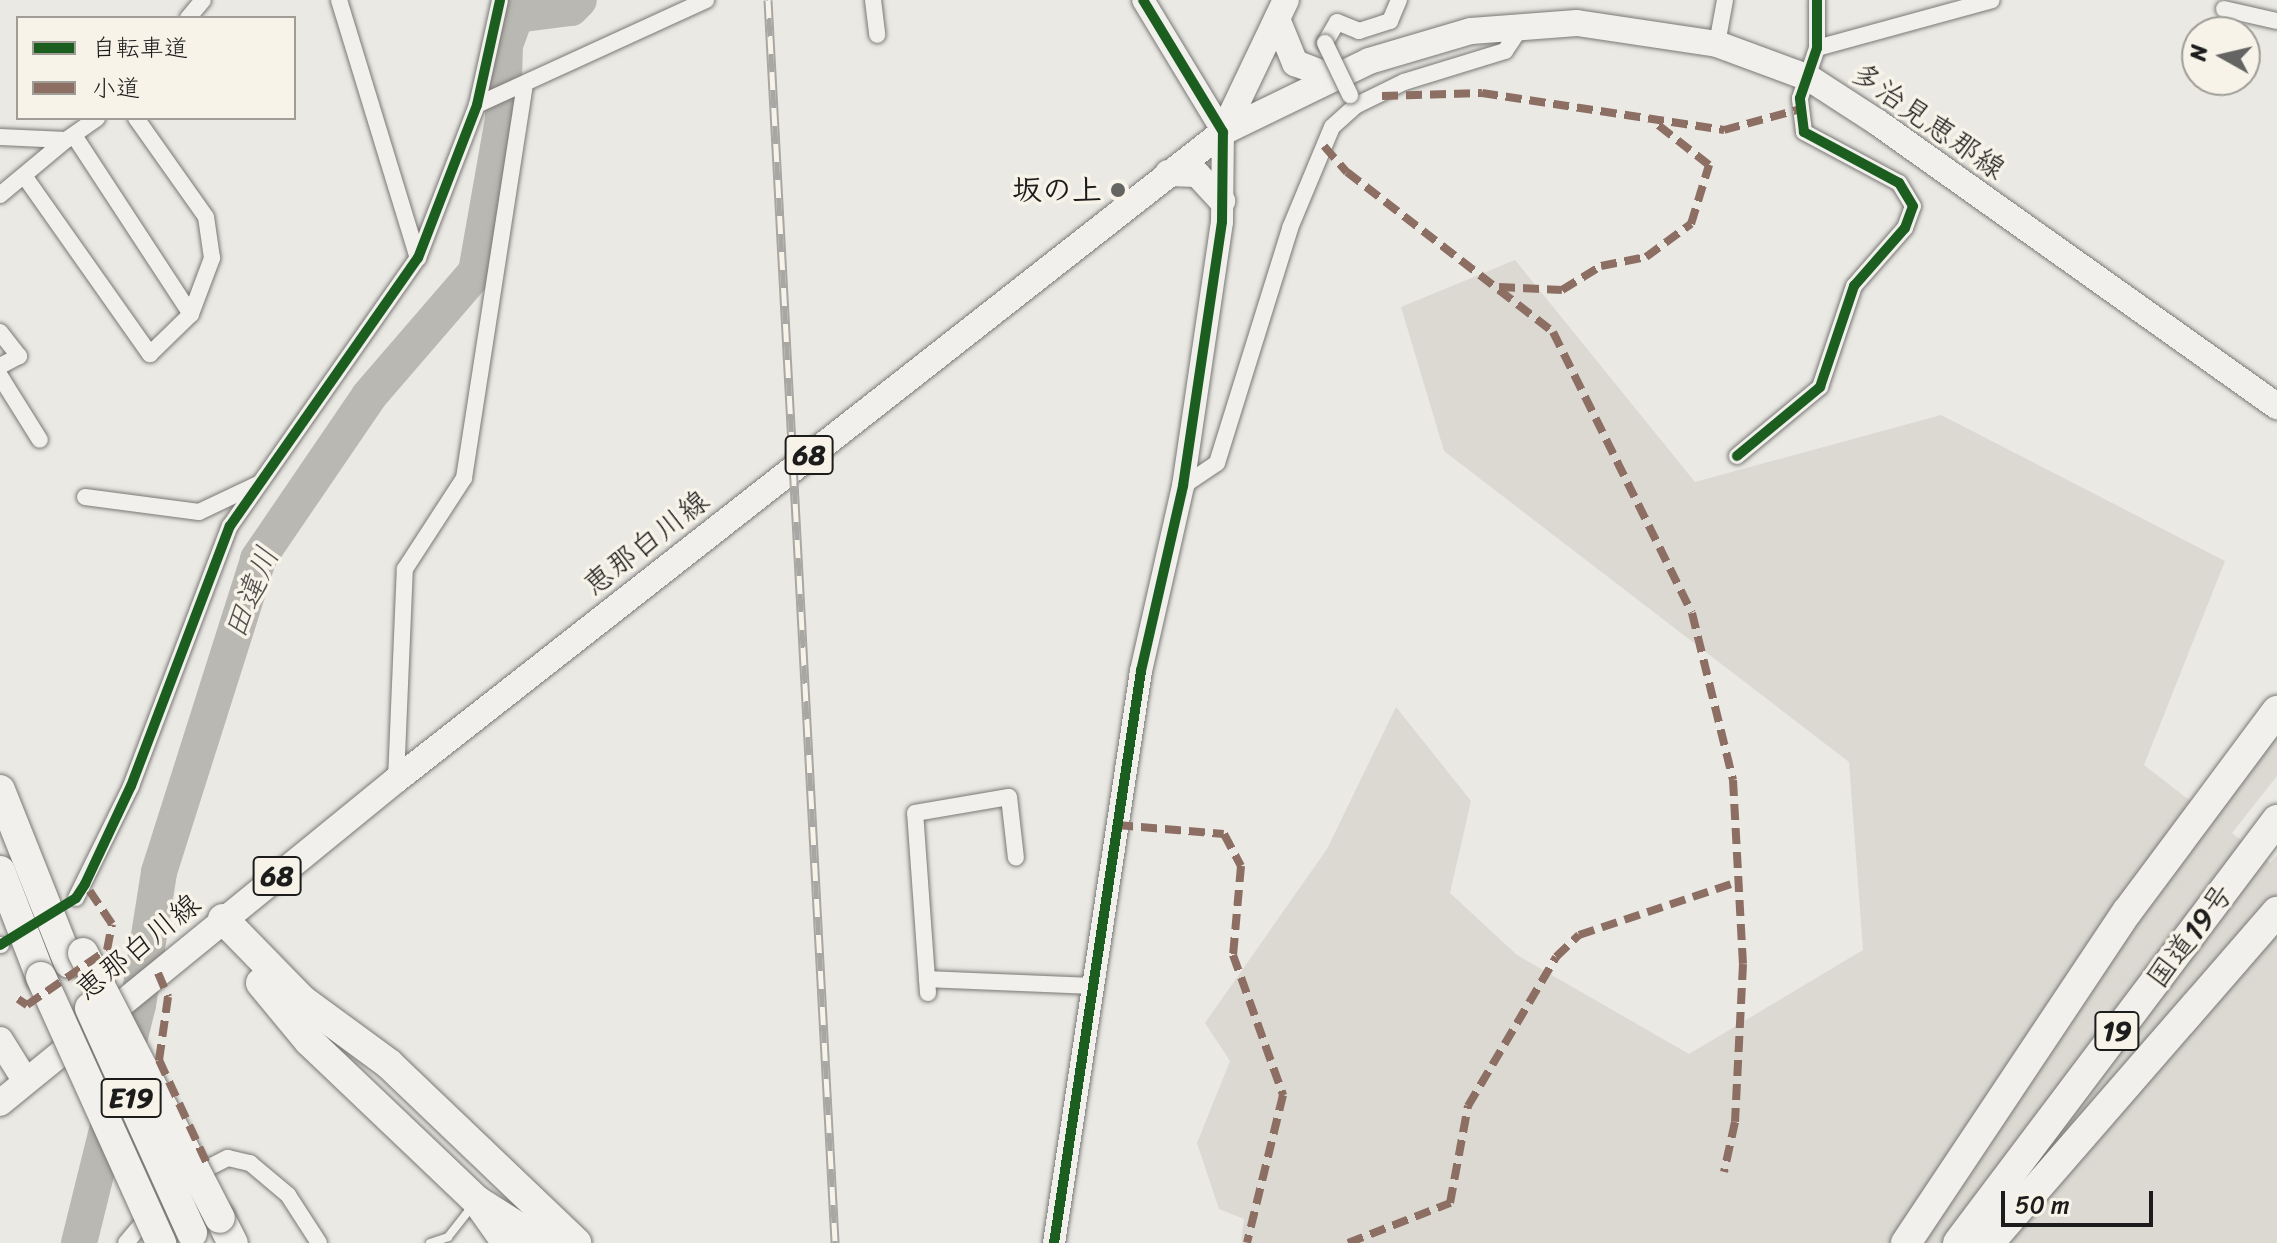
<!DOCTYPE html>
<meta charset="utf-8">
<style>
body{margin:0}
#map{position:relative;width:2277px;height:1243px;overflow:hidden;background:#eae9e4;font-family:Sriracha,"Klee One",sans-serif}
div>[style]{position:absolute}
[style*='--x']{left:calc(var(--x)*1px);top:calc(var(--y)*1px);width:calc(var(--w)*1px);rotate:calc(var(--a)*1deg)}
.green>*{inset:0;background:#dbd9d2}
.river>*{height:36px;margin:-18px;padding:0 18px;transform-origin:18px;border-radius:18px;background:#bab8b2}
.roads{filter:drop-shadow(0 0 2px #797876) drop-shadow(0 0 2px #797876)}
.lane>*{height:8px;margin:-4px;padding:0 4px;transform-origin:4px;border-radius:4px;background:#f1f0ec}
.street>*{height:16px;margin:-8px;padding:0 8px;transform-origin:8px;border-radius:8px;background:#f1f0ec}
.secondary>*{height:22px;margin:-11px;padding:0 11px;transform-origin:11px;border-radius:11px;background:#f1f0ec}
.primary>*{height:26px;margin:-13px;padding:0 13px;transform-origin:13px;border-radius:13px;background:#f1f0ec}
.highway>*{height:30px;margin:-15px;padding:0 15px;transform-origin:15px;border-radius:15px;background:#f1f0ec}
.rail>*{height:9px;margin-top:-4.5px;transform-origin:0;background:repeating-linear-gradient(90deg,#f7f3e8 0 18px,#a8a7a4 0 36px);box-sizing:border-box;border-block:2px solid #a8a7a4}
.bridges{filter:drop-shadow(0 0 2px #797876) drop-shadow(0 0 2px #797876)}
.street-bridge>*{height:16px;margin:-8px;padding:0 8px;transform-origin:8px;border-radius:8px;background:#f1f0ec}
.highway-bridge>*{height:30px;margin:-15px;padding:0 15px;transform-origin:15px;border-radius:15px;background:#f1f0ec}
.quiet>*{height:8px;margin-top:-4px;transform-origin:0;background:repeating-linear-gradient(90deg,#8d6e63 0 16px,transparent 0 24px)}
.cycleway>*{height:10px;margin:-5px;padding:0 5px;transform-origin:5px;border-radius:5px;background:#1b5e20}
.dots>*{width:22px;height:22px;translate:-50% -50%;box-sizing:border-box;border:4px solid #f7f3e8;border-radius:50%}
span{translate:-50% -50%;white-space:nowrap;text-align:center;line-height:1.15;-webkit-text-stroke:7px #f7f3e8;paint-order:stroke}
.shield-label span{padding:2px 6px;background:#f7f3e8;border:2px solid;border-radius:6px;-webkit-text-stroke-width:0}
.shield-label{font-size:28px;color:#1c1c1c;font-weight:700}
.street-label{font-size:30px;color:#1c1c1c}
.poi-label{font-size:30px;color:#1c1c1c;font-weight:700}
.right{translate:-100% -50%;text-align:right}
.water-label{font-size:32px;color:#535250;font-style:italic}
.legend{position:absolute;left:16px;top:16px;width:280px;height:104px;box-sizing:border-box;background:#f7f3e8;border:2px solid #9f9d96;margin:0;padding:10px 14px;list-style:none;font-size:24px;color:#1c1c1c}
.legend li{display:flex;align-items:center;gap:16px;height:40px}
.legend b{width:40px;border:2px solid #9f9d96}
.north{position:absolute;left:2181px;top:16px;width:80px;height:80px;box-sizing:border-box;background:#f7f3e8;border:2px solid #9f9d96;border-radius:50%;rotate:278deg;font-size:22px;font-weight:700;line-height:32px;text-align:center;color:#1c1c1c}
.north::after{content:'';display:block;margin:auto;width:28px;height:36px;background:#646462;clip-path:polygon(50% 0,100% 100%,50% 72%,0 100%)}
.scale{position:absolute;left:2001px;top:1191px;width:152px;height:36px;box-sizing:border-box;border:4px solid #1c1c1c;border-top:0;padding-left:10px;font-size:24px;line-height:28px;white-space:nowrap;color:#1c1c1c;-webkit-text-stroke:6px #f7f3e8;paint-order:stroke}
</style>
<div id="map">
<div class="green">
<div style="clip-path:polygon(1515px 260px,1695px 482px,1941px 415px,2225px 561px,2144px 765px,2211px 817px,2277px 729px,2277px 776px,2232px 833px,2270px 863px,2277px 855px,2277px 1243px,1241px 1243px,1244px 1219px,1219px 1209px,1197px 1143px,1230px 1061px,1205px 1023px,1327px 849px,1396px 707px,1471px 801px,1450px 893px,1517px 955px,1689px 1054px,1863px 950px,1849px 762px,1444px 451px,1401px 307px)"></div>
</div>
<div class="river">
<div style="--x:79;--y:1243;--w:245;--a:-76.1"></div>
<div style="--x:138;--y:1005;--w:135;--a:-81"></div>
<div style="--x:159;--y:872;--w:328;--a:-72.4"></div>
<div style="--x:258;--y:559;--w:197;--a:-55.7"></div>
<div style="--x:369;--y:396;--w:164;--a:-49.2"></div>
<div style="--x:476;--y:272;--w:155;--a:-80"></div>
<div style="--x:503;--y:119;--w:74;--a:-88.5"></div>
<div style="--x:505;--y:45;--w:32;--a:-70"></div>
<div style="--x:516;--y:15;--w:55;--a:-7.3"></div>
<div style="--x:571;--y:8;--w:11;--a:-45"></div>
</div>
<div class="roads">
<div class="lane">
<div style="--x:430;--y:1243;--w:19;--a:-18"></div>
<div style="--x:448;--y:1237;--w:42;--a:-51.8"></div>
</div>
<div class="street">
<div style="--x:339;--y:0;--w:270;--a:73"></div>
<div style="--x:873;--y:0;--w:35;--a:83"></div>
<div style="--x:2224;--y:9;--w:54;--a:12.8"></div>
<div style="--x:188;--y:18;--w:23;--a:-50"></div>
<div style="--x:1325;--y:43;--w:24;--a:-60"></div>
<div style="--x:1337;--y:22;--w:24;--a:22"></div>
<div style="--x:1359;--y:31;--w:33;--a:-18"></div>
<div style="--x:1390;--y:21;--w:23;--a:-67"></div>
<div style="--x:1717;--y:44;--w:45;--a:-79.7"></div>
<div style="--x:1817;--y:48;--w:181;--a:-15.3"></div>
<div style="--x:477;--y:105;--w:252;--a:-24.6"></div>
<div style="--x:0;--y:137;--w:66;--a:2.6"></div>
<div style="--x:66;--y:140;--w:38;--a:-35"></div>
<div style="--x:75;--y:137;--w:212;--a:56.8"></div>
<div style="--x:25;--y:177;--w:217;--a:54.8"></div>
<div style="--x:150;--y:354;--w:57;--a:-44.3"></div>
<div style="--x:191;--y:314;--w:60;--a:-69.4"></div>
<div style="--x:212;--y:258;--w:41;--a:-98.3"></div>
<div style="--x:206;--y:217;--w:121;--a:-125.3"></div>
<div style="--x:0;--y:195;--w:86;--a:-39.8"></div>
<div style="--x:0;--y:332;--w:31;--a:52"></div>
<div style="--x:19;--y:356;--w:21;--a:152"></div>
<div style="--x:0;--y:376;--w:75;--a:58"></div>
<div style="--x:1737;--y:456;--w:108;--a:-39.7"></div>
<div style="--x:1820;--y:387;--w:107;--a:-71.4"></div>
<div style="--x:1854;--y:286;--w:77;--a:-48.7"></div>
<div style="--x:1905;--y:228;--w:23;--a:-70"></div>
<div style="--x:1913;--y:206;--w:27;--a:-121"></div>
<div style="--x:1899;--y:183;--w:108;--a:-151.8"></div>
<div style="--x:1804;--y:132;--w:34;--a:-97"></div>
<div style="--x:1800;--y:98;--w:53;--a:-71.2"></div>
<div style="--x:1817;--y:48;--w:48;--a:-90"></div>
<div style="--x:1183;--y:486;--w:41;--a:-34.1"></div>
<div style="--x:1217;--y:463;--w:246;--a:-72.7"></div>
<div style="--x:1290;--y:228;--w:109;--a:-67.4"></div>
<div style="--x:1332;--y:127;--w:31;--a:-42"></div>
<div style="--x:1355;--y:106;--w:55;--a:-26.1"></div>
<div style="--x:1404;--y:82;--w:106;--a:-17.1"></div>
<div style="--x:1505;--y:51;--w:30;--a:-56"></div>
<div style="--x:85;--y:497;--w:115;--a:7.5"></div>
<div style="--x:199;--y:512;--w:65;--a:-25.4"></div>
<div style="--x:396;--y:780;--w:211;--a:-87.6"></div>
<div style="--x:405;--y:569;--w:108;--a:-57"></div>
<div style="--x:464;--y:478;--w:394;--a:-81.2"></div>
<div style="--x:76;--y:898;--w:125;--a:-63.8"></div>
<div style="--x:131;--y:786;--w:278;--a:-69.2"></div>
<div style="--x:230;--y:526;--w:327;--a:-55"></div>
<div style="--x:418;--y:258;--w:164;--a:-68.9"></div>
<div style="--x:477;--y:105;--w:107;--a:-77.6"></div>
<div style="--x:0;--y:945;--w:1;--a:0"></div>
<div style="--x:927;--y:979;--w:164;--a:2.4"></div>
<div style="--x:928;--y:993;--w:180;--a:-94.1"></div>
<div style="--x:915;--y:813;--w:95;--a:-9.7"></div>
<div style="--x:1009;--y:797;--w:61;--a:83.5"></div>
<div style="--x:194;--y:1175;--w:38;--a:-27"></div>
<div style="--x:228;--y:1158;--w:23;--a:13"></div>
<div style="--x:250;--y:1163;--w:50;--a:40.1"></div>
<div style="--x:288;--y:1195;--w:57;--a:57.1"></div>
<div style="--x:126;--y:1243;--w:40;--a:-50"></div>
</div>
<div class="secondary">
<div style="--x:1054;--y:1243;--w:579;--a:-81.35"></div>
<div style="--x:1141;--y:671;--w:190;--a:-77.2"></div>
<div style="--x:1183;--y:486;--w:267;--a:-81.6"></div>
<div style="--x:1222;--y:222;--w:90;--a:-89.4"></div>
<div style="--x:1223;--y:132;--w:154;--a:-121.2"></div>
</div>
<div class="primary">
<div style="--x:1277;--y:19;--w:48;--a:67.8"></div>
<div style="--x:1295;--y:63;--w:39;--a:21"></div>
<div style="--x:1223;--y:132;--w:162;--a:-25.9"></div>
<div style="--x:1369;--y:61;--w:106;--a:-16.4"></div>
<div style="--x:1471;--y:31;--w:106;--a:-4.3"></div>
<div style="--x:1577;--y:23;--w:142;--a:8.5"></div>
<div style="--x:1717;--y:44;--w:98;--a:20.3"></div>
<div style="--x:1809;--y:78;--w:81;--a:32.9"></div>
<div style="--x:1877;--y:122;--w:491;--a:35.4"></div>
<div style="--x:1168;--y:173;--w:29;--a:2"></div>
<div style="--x:1197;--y:174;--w:37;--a:47"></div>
<div style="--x:0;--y:1040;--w:47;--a:58"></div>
<div style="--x:0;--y:1103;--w:511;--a:-39.2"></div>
<div style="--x:396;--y:780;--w:1051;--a:-38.08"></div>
<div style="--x:1223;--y:132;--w:146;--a:-64.5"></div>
</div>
<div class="highway">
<div style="--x:0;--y:790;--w:186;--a:68.3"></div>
<div style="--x:0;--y:871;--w:114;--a:68.9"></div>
<div style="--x:223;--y:919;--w:113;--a:45.7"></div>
<div style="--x:302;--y:1000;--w:108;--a:36.3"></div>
<div style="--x:389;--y:1064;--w:259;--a:43.7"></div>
<div style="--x:261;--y:983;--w:75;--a:50.4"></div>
<div style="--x:309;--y:1041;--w:232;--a:43.6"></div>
<div style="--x:477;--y:1201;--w:78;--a:32.5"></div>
<div style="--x:478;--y:1202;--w:50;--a:54.7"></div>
<div style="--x:220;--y:1218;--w:28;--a:63"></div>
<div style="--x:1906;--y:1243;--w:398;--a:-56.3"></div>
<div style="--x:2127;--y:912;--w:251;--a:-53.3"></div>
<div style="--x:1958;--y:1243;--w:530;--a:-52.98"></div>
<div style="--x:1989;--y:1243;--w:439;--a:-49"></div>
</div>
</div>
<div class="rail">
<div style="--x:768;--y:0;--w:1245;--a:86.91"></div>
</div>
<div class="bridges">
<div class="street-bridge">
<div style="--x:1325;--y:43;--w:58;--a:64.3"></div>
</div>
<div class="highway-bridge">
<div style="--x:83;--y:953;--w:298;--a:62.7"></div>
<div style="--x:41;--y:977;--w:292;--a:65.7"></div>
<div style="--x:90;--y:1008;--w:247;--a:65.6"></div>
</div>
</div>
<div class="quiet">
<div style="--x:1382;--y:96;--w:100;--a:-1.7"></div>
<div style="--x:1482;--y:93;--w:245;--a:8.7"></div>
<div style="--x:1724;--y:130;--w:80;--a:-15.3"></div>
<div style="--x:1324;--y:146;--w:35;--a:49"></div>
<div style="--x:1347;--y:172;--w:261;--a:37.8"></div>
<div style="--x:1553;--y:332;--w:313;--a:63.7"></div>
<div style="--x:1692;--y:613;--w:172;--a:76.2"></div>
<div style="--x:1733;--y:780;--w:184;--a:86.9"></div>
<div style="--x:1743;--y:964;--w:158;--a:92.9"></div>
<div style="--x:1735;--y:1122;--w:51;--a:102.4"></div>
<div style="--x:1499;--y:287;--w:63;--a:2.7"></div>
<div style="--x:1562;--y:290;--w:46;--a:-31.6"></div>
<div style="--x:1601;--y:266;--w:46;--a:-11.3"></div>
<div style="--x:1646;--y:257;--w:56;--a:-36.3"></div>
<div style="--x:1691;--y:224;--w:62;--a:-73"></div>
<div style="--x:1709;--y:165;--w:71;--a:-141.8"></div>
<div style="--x:1117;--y:825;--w:107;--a:4.8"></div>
<div style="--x:1224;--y:834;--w:36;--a:62"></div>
<div style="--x:1241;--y:866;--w:89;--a:95.1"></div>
<div style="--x:1233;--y:955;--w:149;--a:70.3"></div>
<div style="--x:1283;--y:1095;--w:152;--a:103.7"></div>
<div style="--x:158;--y:973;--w:26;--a:67"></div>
<div style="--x:168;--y:997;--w:64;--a:98.1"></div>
<div style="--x:159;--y:1060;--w:115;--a:65.2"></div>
<div style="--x:18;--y:999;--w:11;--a:34"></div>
<div style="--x:27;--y:1005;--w:97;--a:-34.5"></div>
<div style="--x:107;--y:950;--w:26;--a:-79"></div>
<div style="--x:112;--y:924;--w:48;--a:-124"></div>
<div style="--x:1348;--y:1243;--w:110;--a:-21.4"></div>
<div style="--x:1450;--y:1203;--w:99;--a:-79.5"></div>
<div style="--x:1468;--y:1106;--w:173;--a:-59.4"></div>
<div style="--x:1556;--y:957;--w:32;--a:-44"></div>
<div style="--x:1579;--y:935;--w:163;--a:-18.5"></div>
</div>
<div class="cycleway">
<div style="--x:1737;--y:456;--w:108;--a:-39.7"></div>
<div style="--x:1820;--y:387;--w:107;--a:-71.4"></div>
<div style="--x:1854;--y:286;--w:77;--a:-48.7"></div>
<div style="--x:1905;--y:228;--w:23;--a:-70"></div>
<div style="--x:1913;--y:206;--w:27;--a:-121"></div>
<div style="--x:1899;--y:183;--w:108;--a:-151.8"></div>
<div style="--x:1804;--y:132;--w:34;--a:-97"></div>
<div style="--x:1800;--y:98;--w:53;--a:-71.2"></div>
<div style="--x:1817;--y:48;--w:48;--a:-90"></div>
<div style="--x:0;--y:945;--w:89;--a:-31.7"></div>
<div style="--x:76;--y:898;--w:17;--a:-57"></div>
<div style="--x:85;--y:884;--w:108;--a:-64.9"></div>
<div style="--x:131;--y:786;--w:278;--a:-69.2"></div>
<div style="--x:230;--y:526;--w:327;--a:-55"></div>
<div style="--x:418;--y:258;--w:164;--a:-68.9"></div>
<div style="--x:477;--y:105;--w:107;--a:-77.6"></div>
<div style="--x:1054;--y:1243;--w:579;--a:-81.35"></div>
<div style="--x:1141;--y:671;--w:190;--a:-77.2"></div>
<div style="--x:1183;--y:486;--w:267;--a:-81.6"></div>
<div style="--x:1222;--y:222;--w:90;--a:-89.4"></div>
<div style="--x:1223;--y:132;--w:154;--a:-121.2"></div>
</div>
<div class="dots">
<div style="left:1118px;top:190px;background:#646462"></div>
</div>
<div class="shield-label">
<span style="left:809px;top:455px">68</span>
<span style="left:277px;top:876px">68</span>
<span style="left:2117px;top:1031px">19</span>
<span style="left:131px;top:1098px">E19</span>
</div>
<div class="street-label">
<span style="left:1928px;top:121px;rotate:35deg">多治見恵那線</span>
<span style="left:646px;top:543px;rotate:-38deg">恵那白川線</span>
<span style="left:2190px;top:936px;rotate:-53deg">国道19号</span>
<span style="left:138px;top:947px;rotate:-39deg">恵那白川線</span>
</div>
<div class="poi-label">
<span class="right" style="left:1102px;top:190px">坂の上</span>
</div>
<div class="water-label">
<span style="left:252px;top:593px;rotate:-68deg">田違川</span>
</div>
<ul class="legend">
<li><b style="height:10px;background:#1b5e20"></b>自転車道</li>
<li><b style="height:10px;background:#8d6e63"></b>小道</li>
</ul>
<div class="north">N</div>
<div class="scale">50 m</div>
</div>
